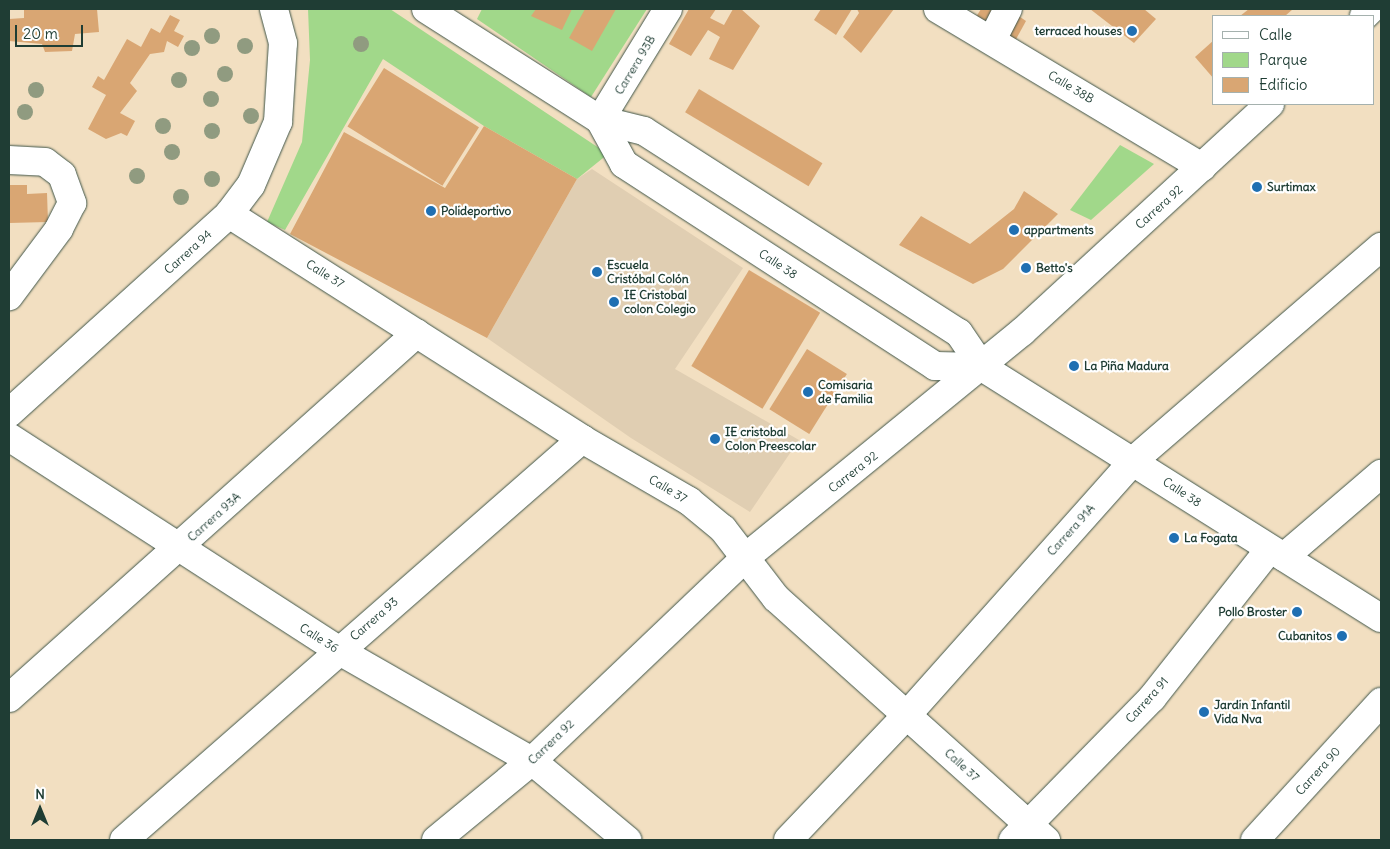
<!DOCTYPE html>
<meta charset="utf-8">
<style>
body{margin:0}
#map{position:relative;width:1390px;height:849px;overflow:hidden;background:#f2dfc1;font-family:Delius,sans-serif}
div>[style]{position:absolute}
[style*='--x']{left:calc(var(--x)*1px);top:calc(var(--y)*1px);width:calc(var(--w)*1px);rotate:calc(var(--a)*1deg)}
.built>*{inset:0;background:#e0ceb2}
.green>*{inset:0;background:#a1d88a}
.building>*{inset:0;background:#d9a673;transform-origin:0 0}
.roads{filter:drop-shadow(0 0 1px #3f5549) drop-shadow(0 0 1px #3f5549)}
.street>*{height:28px;margin:-14px;padding:0 14px;transform-origin:14px;border-radius:14px;background:#fff}
.secondary>*{height:28px;margin:-14px;padding:0 14px;transform-origin:14px;border-radius:14px;background:#fff}
.trees>*{width:16px;height:16px;margin:-8px;border-radius:50%;background:#909b80}
.dots>*{width:14px;height:14px;translate:-50% -50%;box-sizing:border-box;border:2px solid #fff;border-radius:50%}
span{translate:-50% -50%;white-space:nowrap;text-align:center;line-height:1.15;-webkit-text-stroke:4.5px #fff;paint-order:stroke}
.poi-label{font-size:12px;color:#1f3d34;font-weight:700}
.right{translate:-100% -50%;text-align:right}
.left{translate:0 -50%;text-align:left}
.street-label{font-size:12px;color:#1f3d34}
.frame{position:absolute;inset:0;border:10px solid #1f3d34;pointer-events:none}
.legend{position:absolute;left:1212px;top:15px;width:162px;height:90px;box-sizing:border-box;background:#fff;border:1px solid #a5b1ae;margin:0;padding:6px 9px;list-style:none;font-size:15px;color:#1f3d34}
.legend li{display:flex;align-items:center;gap:10px;height:25px}
.legend b{width:25px;border:1px solid #a5b1ae}
.north{position:absolute;left:15px;top:784px;width:50px;height:50px;-webkit-text-stroke:4px #fff;paint-order:stroke;rotate:0deg;font-size:14px;font-weight:700;line-height:20px;text-align:center;color:#1f3d34}
.north::after{content:'';display:block;margin:auto;width:18px;height:22px;background:#1f3d34;clip-path:polygon(50% 0,100% 100%,50% 72%,0 100%)}
.scale{position:absolute;left:15px;top:25px;width:68px;height:22px;box-sizing:border-box;border:2px solid #1f3d34;border-top:0;padding-left:6px;font-size:15px;line-height:18px;white-space:nowrap;color:#1f3d34;-webkit-text-stroke:4px #fff;paint-order:stroke}
</style>
<div id="map">
<div class="built">
<div style="clip-path:polygon(592px 169px,743px 268px,675px 369px,799px 440px,750px 512px,631px 438px,487px 338px,577px 179px)"></div>
</div>
<div class="green">
<div style="clip-path:polygon(308px 9px,390px 9px,608px 154px,577px 179px,484px 126px,383px 59px,285px 230px,267px 222px,302px 142px,310px 60px)"></div>
<div style="clip-path:polygon(482px 9px,647px 9px,591px 97px,477px 19px)"></div>
<div style="clip-path:polygon(1120px 145px,1154px 164px,1091px 220px,1070px 210px)"></div>
</div>
<div class="building">
<div style="clip-path:polygon(24px 9px,97px 9px,99px 32px,75px 34px,72px 51px,45px 52px,42px 44px,9px 41px,9px 19px,24px 18px)"></div>
<div style="clip-path:polygon(536px 9px,572px 9px,562px 30px,531px 16px)"></div>
<div style="clip-path:polygon(585px 9px,616px 9px,592px 51px,569px 38px)"></div>
<div style="clip-path:polygon(689px 9px,716px 9px,710px 18px,724px 25px,733px 9px,741px 9px,760px 26px,733px 70px,709px 59px,720px 37px,708px 30px,691px 56px,669px 44px)"></div>
<div style="clip-path:polygon(821px 9px,852px 9px,836px 35px,814px 20px)"></div>
<div style="clip-path:polygon(857px 9px,894px 9px,861px 53px,843px 37px,859px 13px)"></div>
<div style="clip-path:polygon(981px 9px,1008px 9px,1026px 21px,1014px 43px,976px 17px)"></div>
<div style="clip-path:polygon(1090px 9px,1144px 9px,1156px 19px,1134px 43px)"></div>
<div style="clip-path:polygon(1249px 9px,1293px 9px,1285px 16px,1240px 16px)"></div>
<div style="clip-path:polygon(170px 15px,180px 20px,174px 31px,184px 36px,178px 47px,167px 41px,164px 52px,150px 54px,130px 83px,137px 91px,120px 113px,135px 121px,127px 136px,121px 133px,106px 139px,88px 129px,106px 95px,92px 87px,98px 76px,104px 80px,127px 39px,141px 47px,151px 28px,160px 33px)"></div>
<div style="clip-path:polygon(1214px 40px,1214px 79px,1195px 57px)"></div>
<div style="left:384px;top:68px;width:112px;height:69px;rotate:32deg"></div>
<div style="left:699px;top:89px;width:144px;height:27px;rotate:31deg"></div>
<div style="clip-path:polygon(484px 126px,577px 179px,487px 338px,290px 234px,344px 132px,445px 188px)"></div>
<div style="clip-path:polygon(9px 185px,27px 185px,27px 194px,47px 193px,48px 222px,9px 223px)"></div>
<div style="clip-path:polygon(1024px 191px,1058px 214px,1003px 269px,973px 284px,899px 245px,921px 216px,970px 244px,1014px 209px)"></div>
<div style="left:749px;top:270px;width:83px;height:112px;rotate:31deg"></div>
<div style="left:807px;top:349px;width:47px;height:71px;rotate:32deg"></div>
</div>
<div class="roads">
<div class="street">
<div style="--x:938;--y:9;--w:308;--a:30.9"></div>
<div style="--x:992;--y:40;--w:35;--a:-63"></div>
<div style="--x:600;--y:120;--w:130;--a:-58.5"></div>
<div style="--x:9;--y:160;--w:36;--a:3"></div>
<div style="--x:45;--y:162;--w:21;--a:37"></div>
<div style="--x:62;--y:175;--w:30;--a:70"></div>
<div style="--x:72;--y:203;--w:29;--a:117"></div>
<div style="--x:59;--y:229;--w:84;--a:126.7"></div>
<div style="--x:229;--y:214;--w:419;--a:32.5"></div>
<div style="--x:582;--y:439;--w:124;--a:30.1"></div>
<div style="--x:689;--y:501;--w:44;--a:39.5"></div>
<div style="--x:723;--y:529;--w:87;--a:52.5"></div>
<div style="--x:776;--y:598;--w:363;--a:41.9"></div>
<div style="--x:982;--y:367;--w:471;--a:32.2"></div>
<div style="--x:9;--y:437;--w:392;--a:32.9"></div>
<div style="--x:338;--y:650;--w:224;--a:29.8"></div>
<div style="--x:532;--y:761;--w:124;--a:39.7"></div>
<div style="--x:1284;--y:557;--w:128;--a:-40.6"></div>
<div style="--x:9;--y:698;--w:547;--a:-41.82"></div>
<div style="--x:124;--y:840;--w:609;--a:-41.2"></div>
<div style="--x:788;--y:840;--w:173;--a:-46.4"></div>
<div style="--x:907;--y:715;--w:340;--a:-48.3"></div>
<div style="--x:1133;--y:461;--w:328;--a:-40.8"></div>
<div style="--x:1013;--y:840;--w:199;--a:-45.6"></div>
<div style="--x:1152;--y:698;--w:189;--a:-51.7"></div>
<div style="--x:1255;--y:840;--w:187;--a:-47.6"></div>
</div>
<div class="secondary">
<div style="--x:426;--y:9;--w:206;--a:32.5"></div>
<div style="--x:600;--y:120;--w:45;--a:14"></div>
<div style="--x:644;--y:131;--w:374;--a:32.7"></div>
<div style="--x:959;--y:333;--w:41;--a:55.9"></div>
<div style="--x:1364;--y:16;--w:10;--a:-45"></div>
<div style="--x:600;--y:120;--w:50;--a:61.4"></div>
<div style="--x:624;--y:164;--w:371;--a:33"></div>
<div style="--x:935;--y:366;--w:47;--a:1.2"></div>
<div style="--x:9;--y:413;--w:297;--a:-42.1"></div>
<div style="--x:229;--y:214;--w:36;--a:-53"></div>
<div style="--x:251;--y:185;--w:69;--a:-66.8"></div>
<div style="--x:278;--y:122;--w:79;--a:-86.4"></div>
<div style="--x:283;--y:43;--w:35;--a:-105"></div>
<div style="--x:436;--y:840;--w:124;--a:-39.5"></div>
<div style="--x:532;--y:761;--w:296;--a:-43.6"></div>
<div style="--x:746;--y:557;--w:356;--a:-39.2"></div>
<div style="--x:1022;--y:332;--w:337;--a:-42.6"></div>
</div>
</div>
<div class="trees">
<div style="left:212px;top:36px"></div>
<div style="left:361px;top:44px"></div>
<div style="left:245px;top:46px"></div>
<div style="left:192px;top:48px"></div>
<div style="left:225px;top:74px"></div>
<div style="left:179px;top:80px"></div>
<div style="left:36px;top:90px"></div>
<div style="left:211px;top:99px"></div>
<div style="left:25px;top:112px"></div>
<div style="left:251px;top:116px"></div>
<div style="left:163px;top:126px"></div>
<div style="left:212px;top:131px"></div>
<div style="left:172px;top:152px"></div>
<div style="left:137px;top:176px"></div>
<div style="left:212px;top:179px"></div>
<div style="left:181px;top:197px"></div>
</div>
<div class="dots">
<div style="left:1132px;top:31px;background:#1f6fb2"></div>
<div style="left:1257px;top:187px;background:#1f6fb2"></div>
<div style="left:431px;top:211px;background:#1f6fb2"></div>
<div style="left:1014px;top:230px;background:#1f6fb2"></div>
<div style="left:1026px;top:268px;background:#1f6fb2"></div>
<div style="left:597px;top:272px;background:#1f6fb2"></div>
<div style="left:614px;top:302px;background:#1f6fb2"></div>
<div style="left:1074px;top:366px;background:#1f6fb2"></div>
<div style="left:808px;top:392px;background:#1f6fb2"></div>
<div style="left:715px;top:439px;background:#1f6fb2"></div>
<div style="left:1174px;top:538px;background:#1f6fb2"></div>
<div style="left:1297px;top:612px;background:#1f6fb2"></div>
<div style="left:1342px;top:636px;background:#1f6fb2"></div>
<div style="left:1204px;top:712px;background:#1f6fb2"></div>
</div>
<div class="poi-label">
<span class="right" style="left:1122px;top:31px">terraced houses</span>
<span class="left" style="left:1267px;top:187px">Surtimax</span>
<span class="left" style="left:441px;top:211px">Polideportivo</span>
<span class="left" style="left:1024px;top:230px">appartments</span>
<span class="left" style="left:607px;top:272px">Escuela<br>Cristóbal Colón</span>
<span class="left" style="left:1036px;top:268px">Betto's</span>
<span class="left" style="left:624px;top:302px">IE Cristobal<br>colon Colegio</span>
<span class="left" style="left:1084px;top:366px">La Piña Madura</span>
<span class="left" style="left:818px;top:392px">Comisaria<br>de Familia</span>
<span class="left" style="left:725px;top:439px">IE cristobal<br>Colon Preescolar</span>
<span class="left" style="left:1184px;top:538px">La Fogata</span>
<span class="right" style="left:1287px;top:612px">Pollo Broster</span>
<span class="right" style="left:1332px;top:636px">Cubanitos</span>
<span class="left" style="left:1214px;top:712px">Jardin Infantil<br>Vida Nva</span>
</div>
<div class="street-label">
<span style="left:635px;top:65px;rotate:-59deg">Carrera 93B</span>
<span style="left:1071px;top:87px;rotate:31deg">Calle 38B</span>
<span style="left:1159px;top:207px;rotate:-42deg">Carrera 92</span>
<span style="left:188px;top:252px;rotate:-42deg">Carrera 94</span>
<span style="left:778px;top:264px;rotate:33deg">Calle 38</span>
<span style="left:325px;top:274px;rotate:32deg">Calle 37</span>
<span style="left:853px;top:472px;rotate:-38deg">Carrera 92</span>
<span style="left:668px;top:489px;rotate:31deg">Calle 37</span>
<span style="left:1182px;top:492px;rotate:33deg">Calle 38</span>
<span style="left:214px;top:517px;rotate:-42deg">Carrera 93A</span>
<span style="left:1071px;top:530px;rotate:-48deg">Carrera 91A</span>
<span style="left:374px;top:619px;rotate:-41deg">Carrera 93</span>
<span style="left:319px;top:638px;rotate:32deg">Calle 36</span>
<span style="left:1147px;top:700px;rotate:-48deg">Carrera 91</span>
<span style="left:551px;top:742px;rotate:-44deg">Carrera 92</span>
<span style="left:962px;top:765px;rotate:42deg">Calle 37</span>
<span style="left:1318px;top:771px;rotate:-48deg">Carrera 90</span>
</div>
<div class="frame"></div>
<ul class="legend">
<li><b style="height:6px;background:#fff"></b>Calle</li>
<li><b style="height:14px;background:#a1d88a"></b>Parque</li>
<li><b style="height:14px;background:#d9a673"></b>Edificio</li>
</ul>
<div class="north">N</div>
<div class="scale">20 m</div>
</div>
